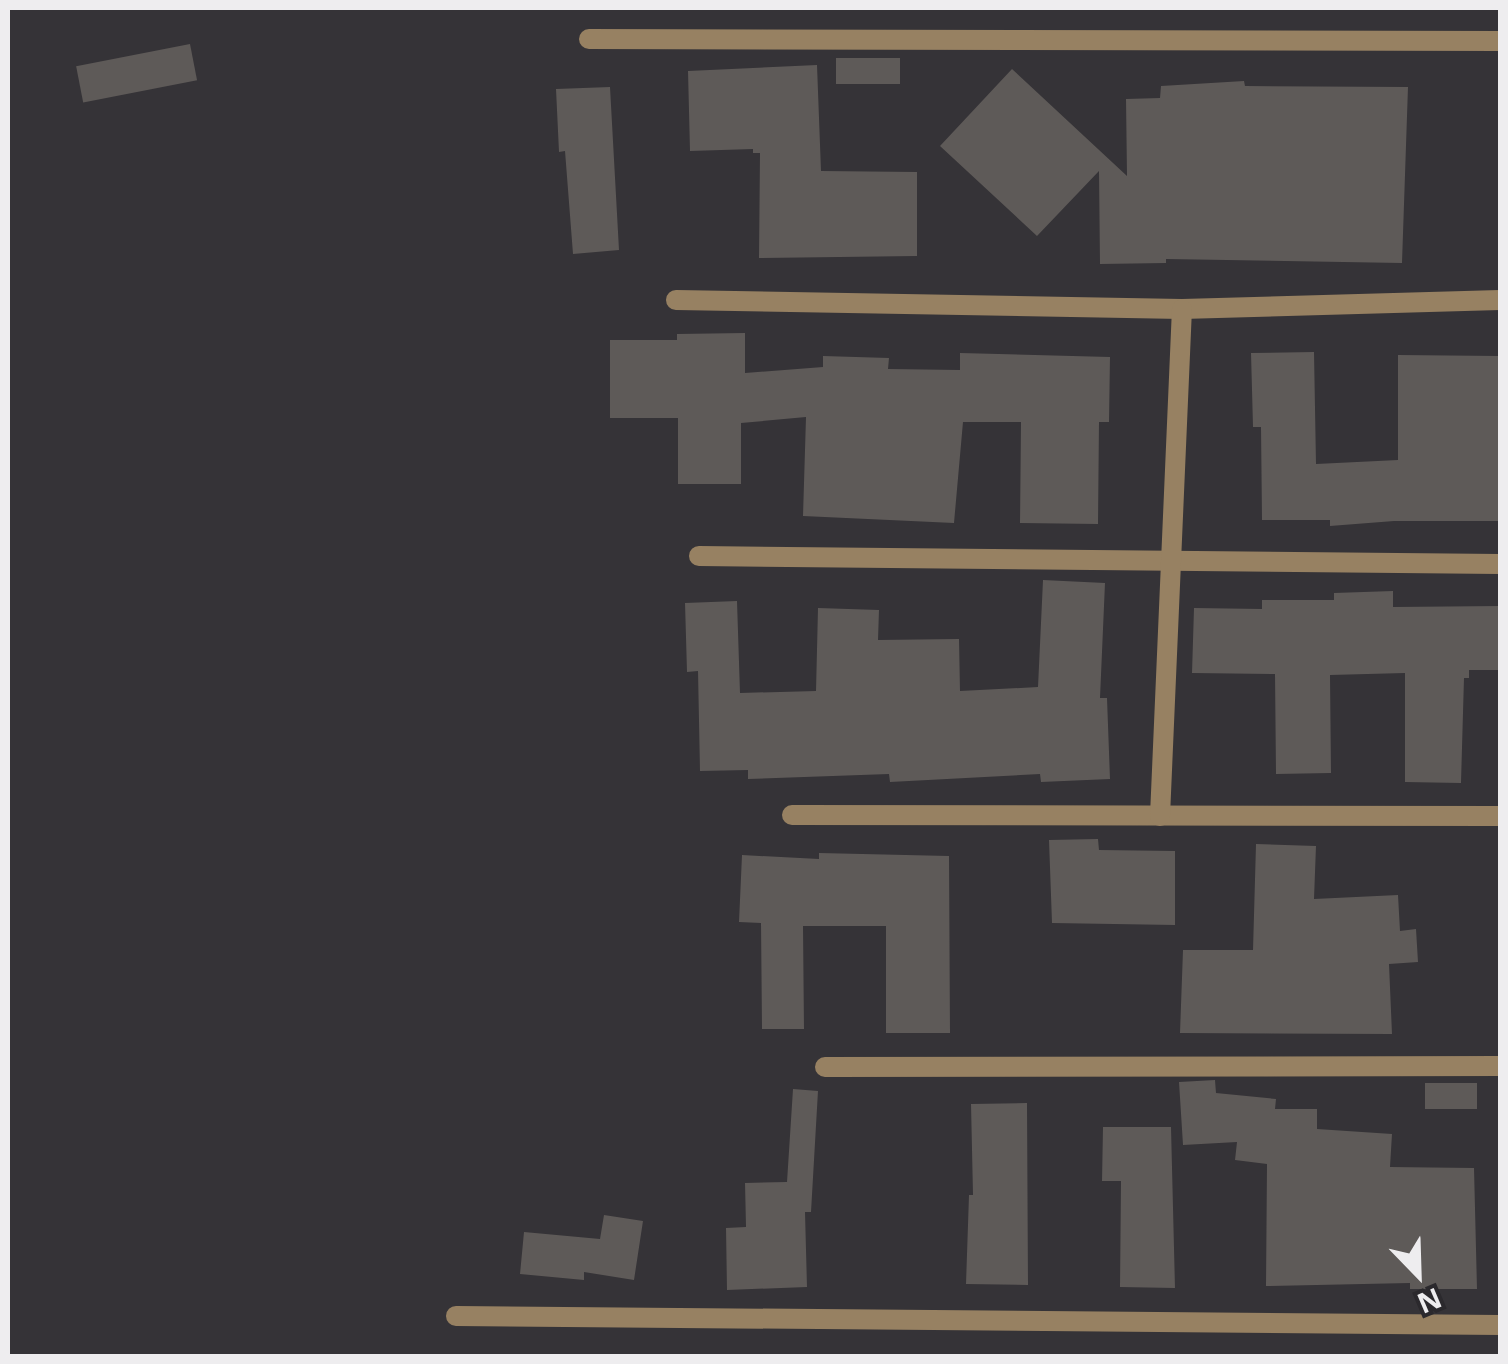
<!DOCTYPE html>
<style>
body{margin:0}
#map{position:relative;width:1508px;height:1364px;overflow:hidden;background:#353337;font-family:"Noto Sans",sans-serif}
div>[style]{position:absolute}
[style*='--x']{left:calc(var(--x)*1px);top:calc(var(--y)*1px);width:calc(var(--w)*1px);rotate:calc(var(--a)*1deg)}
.building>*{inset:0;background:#5e5a58;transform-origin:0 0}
.street>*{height:20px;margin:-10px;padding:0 10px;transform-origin:10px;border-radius:10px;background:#978162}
span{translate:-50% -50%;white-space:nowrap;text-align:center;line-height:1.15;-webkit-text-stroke:9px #2b292d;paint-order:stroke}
.frame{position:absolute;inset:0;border:10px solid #eeedef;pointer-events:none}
.north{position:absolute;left:1368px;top:1224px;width:100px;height:100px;-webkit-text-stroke:8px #2b292d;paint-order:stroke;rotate:157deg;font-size:28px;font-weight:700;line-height:40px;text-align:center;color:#eeedef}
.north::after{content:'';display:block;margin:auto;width:35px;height:45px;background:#eeedef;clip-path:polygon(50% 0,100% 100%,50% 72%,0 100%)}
</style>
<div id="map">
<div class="building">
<div style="left:190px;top:44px;width:37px;height:116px;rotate:79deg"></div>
<div style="left:900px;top:58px;width:26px;height:64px;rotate:90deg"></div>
<div style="clip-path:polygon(817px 65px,821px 171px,917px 172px,917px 256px,759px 258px,760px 153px,753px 153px,753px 149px,690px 151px,688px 71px)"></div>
<div style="clip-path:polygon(1012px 69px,1127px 176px,1126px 99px,1160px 98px,1161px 86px,1244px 81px,1245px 86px,1408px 87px,1402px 263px,1166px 259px,1166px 263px,1100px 264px,1099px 171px,1037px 236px,940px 146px)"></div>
<div style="clip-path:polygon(610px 87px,619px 250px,573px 254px,565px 151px,559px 152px,556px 89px)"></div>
<div style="clip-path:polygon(745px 333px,745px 373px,823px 367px,823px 356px,889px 358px,888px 369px,960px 370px,960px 353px,1110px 357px,1109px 422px,1099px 422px,1098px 524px,1020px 523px,1021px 422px,963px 422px,954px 523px,803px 516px,806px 417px,741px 423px,741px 484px,678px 484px,678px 418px,610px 418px,610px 340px,677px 340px,677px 334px)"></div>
<div style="clip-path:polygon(1314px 352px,1316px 464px,1398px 460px,1398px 355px,1500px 356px,1500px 521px,1394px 521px,1330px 526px,1330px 520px,1262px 520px,1261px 427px,1253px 427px,1251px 353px)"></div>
<div style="clip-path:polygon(1043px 580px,1105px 583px,1100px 698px,1107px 698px,1110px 779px,1041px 782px,1040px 774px,890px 782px,889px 774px,748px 779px,748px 770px,700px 771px,698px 671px,687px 672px,685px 603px,737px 601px,740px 693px,816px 691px,818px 608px,879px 610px,878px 640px,959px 639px,960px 691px,1038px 687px)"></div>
<div style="clip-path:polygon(1393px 591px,1393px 607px,1500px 606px,1500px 670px,1469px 670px,1469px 678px,1464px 678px,1461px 783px,1405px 782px,1405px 673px,1330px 675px,1331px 773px,1276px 774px,1275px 674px,1192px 673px,1194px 608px,1262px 609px,1262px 600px,1334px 600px,1334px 593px)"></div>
<div style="clip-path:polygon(1098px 839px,1099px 850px,1175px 851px,1175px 925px,1052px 923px,1049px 840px)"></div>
<div style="clip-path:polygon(1256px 844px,1316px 846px,1314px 899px,1398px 895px,1400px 931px,1416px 929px,1418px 962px,1389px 964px,1392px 1034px,1180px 1033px,1183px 950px,1253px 950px)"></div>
<div style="clip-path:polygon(819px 853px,949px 856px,950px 1033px,886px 1033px,886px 926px,803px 926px,804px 1029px,762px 1029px,761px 923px,739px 922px,742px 855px,819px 859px)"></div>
<div style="clip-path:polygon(1215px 1080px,1216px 1093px,1276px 1099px,1275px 1109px,1317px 1109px,1317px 1129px,1392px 1134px,1390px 1167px,1474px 1168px,1477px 1289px,1410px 1289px,1410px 1283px,1266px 1286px,1267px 1164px,1235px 1160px,1237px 1142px,1183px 1145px,1179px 1082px)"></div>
<div style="left:1425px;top:1083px;width:52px;height:26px"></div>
<div style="clip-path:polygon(793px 1089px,818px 1091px,811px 1212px,805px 1212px,807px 1287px,727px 1290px,726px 1228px,746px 1227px,745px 1183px,787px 1182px)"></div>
<div style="clip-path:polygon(1027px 1103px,1028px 1285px,966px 1284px,969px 1195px,973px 1195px,971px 1104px)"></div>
<div style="clip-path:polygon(1103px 1127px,1171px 1127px,1175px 1288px,1120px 1287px,1121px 1181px,1102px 1181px)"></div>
<div style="clip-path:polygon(604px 1215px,643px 1221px,634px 1280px,584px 1272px,584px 1280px,520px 1274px,524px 1232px,600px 1239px)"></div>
</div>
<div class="street">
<div style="--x:589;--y:39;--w:911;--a:0.13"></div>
<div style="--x:676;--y:300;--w:506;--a:1.02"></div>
<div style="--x:1182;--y:309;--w:318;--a:-1.6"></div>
<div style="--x:699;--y:556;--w:801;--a:0.57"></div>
<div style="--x:792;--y:815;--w:708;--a:0.08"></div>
<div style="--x:1160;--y:816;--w:507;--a:-87.52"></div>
<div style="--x:825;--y:1067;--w:675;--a:-0.08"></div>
<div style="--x:456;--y:1316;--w:1044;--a:0.49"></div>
</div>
<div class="frame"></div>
<div class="north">N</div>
</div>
